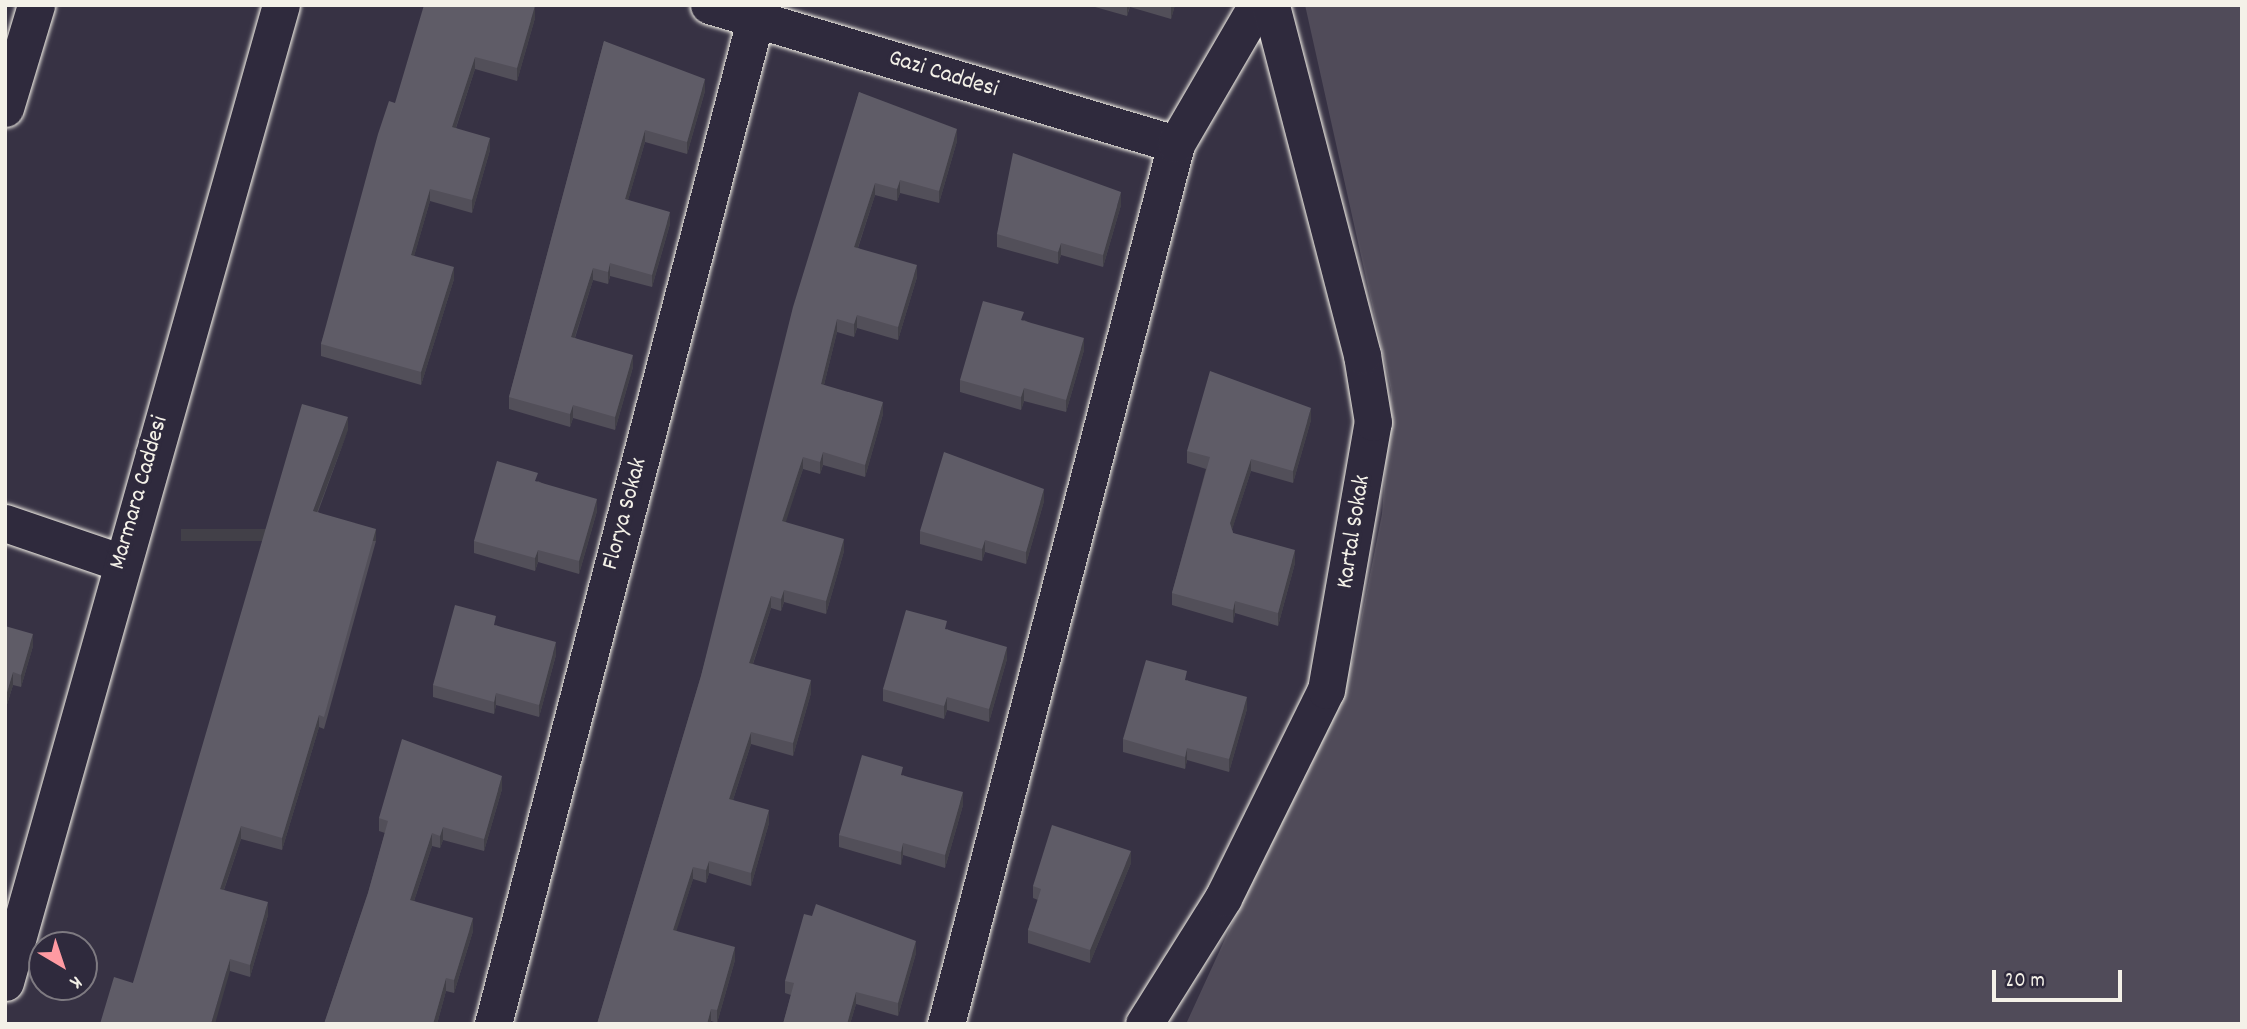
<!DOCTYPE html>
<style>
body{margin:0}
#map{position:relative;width:2247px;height:1029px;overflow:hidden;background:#373244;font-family:Dekko,sans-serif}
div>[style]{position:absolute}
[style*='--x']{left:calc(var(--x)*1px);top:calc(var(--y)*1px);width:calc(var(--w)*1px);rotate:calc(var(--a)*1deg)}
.green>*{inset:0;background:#504b59}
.roads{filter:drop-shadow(0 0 2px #f4f1e8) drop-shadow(0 0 2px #f4f1e8)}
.minor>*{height:37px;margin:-18.5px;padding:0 18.5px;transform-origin:18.5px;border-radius:18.5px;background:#2f2a3d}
.wall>*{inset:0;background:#524f59}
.shaded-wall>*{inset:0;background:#424048;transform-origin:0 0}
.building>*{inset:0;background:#5f5c67}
span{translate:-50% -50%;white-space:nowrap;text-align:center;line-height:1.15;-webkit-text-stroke:7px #2f2a3d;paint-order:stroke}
.street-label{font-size:24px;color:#f4f1e8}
.frame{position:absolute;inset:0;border:7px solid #f4f1e8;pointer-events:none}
.north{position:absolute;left:28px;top:931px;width:70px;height:70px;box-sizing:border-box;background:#2f2a3d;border:2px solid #7e7a81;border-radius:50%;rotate:141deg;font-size:19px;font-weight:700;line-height:28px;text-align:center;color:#f4f1e8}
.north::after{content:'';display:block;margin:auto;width:24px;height:32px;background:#ff9aa2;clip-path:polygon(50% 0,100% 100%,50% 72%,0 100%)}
.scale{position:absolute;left:1992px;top:970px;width:130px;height:32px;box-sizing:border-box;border:4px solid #f4f1e8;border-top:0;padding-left:9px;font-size:21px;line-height:24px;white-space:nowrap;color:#f4f1e8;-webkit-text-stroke:5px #2f2a3d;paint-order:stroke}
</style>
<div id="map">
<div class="green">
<div style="clip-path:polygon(1305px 5px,2242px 5px,2242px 1024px,1186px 1024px,1353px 660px,1382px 514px,1391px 390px)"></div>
</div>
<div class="roads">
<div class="minor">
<div style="--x:709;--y:5;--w:487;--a:16.6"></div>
<div style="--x:5;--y:108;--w:108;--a:-73.2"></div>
<div style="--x:5;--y:523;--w:120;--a:18.9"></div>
<div style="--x:5;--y:982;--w:1015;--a:-74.23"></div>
<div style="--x:493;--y:1024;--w:1053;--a:-75.37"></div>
<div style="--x:946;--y:1024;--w:910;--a:-75.35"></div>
<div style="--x:1176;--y:144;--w:161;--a:-59.8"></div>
<div style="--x:1144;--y:1024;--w:149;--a:-57.9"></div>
<div style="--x:1223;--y:898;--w:232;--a:-63.7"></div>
<div style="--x:1326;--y:690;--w:272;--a:-80.1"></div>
<div style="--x:1373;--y:422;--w:68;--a:-99.3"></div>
<div style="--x:1362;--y:355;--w:362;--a:-104.6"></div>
</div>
</div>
<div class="wall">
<div style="clip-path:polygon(1088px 5px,1175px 5px,1171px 19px,1130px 7px,1127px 16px)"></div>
<div style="clip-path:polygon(535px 18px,517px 81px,475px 69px,456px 128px,490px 150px,472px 213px,430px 201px,414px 256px,454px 279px,421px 385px,321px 356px,321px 344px,395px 103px)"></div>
<div style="clip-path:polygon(604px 41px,705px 91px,687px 154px,645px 142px,628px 200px,670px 224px,652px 287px,610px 276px,608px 284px,593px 280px,575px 338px,633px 367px,615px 430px,573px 418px,570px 427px,509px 409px,509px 397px)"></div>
<div style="clip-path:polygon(859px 92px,957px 141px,939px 203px,900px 193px,897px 201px,875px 195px,858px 248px,917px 277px,898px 340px,857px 328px,854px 337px,837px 332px,824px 385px,883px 414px,865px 477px,823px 465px,820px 474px,803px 469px,785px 522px,844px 551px,826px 614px,784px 602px,781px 611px,771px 608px,753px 664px,811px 693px,793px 756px,751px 744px,733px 800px,769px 823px,751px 886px,709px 873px,706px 883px,693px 879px,676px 931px,735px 960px,717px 1023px,711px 1021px,711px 1024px,597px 1024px,701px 676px)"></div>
<div style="clip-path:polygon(1121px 205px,1103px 267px,1061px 255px,1058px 264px,997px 247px,997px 234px)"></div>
<div style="clip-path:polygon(1024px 320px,1084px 350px,1066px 412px,1024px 401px,1021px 410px,960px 392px,960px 380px)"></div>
<div style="clip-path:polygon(1311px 420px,1293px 483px,1251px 471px,1232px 529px,1233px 533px,1295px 563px,1278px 626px,1235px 613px,1233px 623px,1172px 605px,1172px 593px,1206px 469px,1187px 463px,1187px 451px)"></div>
<div style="clip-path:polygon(348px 430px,318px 512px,376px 541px,324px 729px,319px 727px,282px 850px,241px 839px,224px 890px,268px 915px,250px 977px,230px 971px,133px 983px)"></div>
<div style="clip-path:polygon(538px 481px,597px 511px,579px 574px,538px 562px,535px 571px,474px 553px,474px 541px)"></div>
<div style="clip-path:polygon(1044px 501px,1026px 564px,985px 552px,982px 561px,920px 544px,920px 531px)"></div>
<div style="clip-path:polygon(496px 625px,556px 655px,539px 717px,496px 705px,494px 714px,433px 697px,433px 685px)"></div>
<div style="clip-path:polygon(5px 626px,33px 646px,21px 687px,13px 685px,5px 711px)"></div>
<div style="clip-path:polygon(947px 629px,1007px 659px,989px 722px,947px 710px,944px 719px,883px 701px,883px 689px)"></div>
<div style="clip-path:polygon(1187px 680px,1247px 709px,1229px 772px,1187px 760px,1185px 769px,1123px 752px,1123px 739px)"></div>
<div style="clip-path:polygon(903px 775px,963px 805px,945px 868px,903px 855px,901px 865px,839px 847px,839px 835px)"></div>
<div style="clip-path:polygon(502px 789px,484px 851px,443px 840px,440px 848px,432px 846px,414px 901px,473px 931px,454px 993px,446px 991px,437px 1024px,324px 1024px,368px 893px,385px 833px,379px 831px,379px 818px)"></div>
<div style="clip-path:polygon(1131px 863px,1090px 963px,1028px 943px,1028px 930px,1038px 900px,1033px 898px,1033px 886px)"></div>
<div style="clip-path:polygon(916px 953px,898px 1016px,856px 1004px,850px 1024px,783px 1024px,791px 995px,785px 993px,785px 981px)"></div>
</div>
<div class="shaded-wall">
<div style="clip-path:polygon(1127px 5px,1130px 5px,1127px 16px)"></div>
<div style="clip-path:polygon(1172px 5px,1175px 5px,1171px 19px,1171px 7px)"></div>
<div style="clip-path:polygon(535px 6px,535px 18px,517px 81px,517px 68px)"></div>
<div style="clip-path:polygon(475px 57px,475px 69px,452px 139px,452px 127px)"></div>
<div style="clip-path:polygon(705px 79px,705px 91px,687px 154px,687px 142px)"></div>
<div style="clip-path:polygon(957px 129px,957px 141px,939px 203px,939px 191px)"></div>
<div style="clip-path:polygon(645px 130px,645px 142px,625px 211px,625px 199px)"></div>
<div style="clip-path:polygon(490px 138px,490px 150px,472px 213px,472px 200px)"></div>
<div style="clip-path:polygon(900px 180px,900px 193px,897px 201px,897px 189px)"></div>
<div style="clip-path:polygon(875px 183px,875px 195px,854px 259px,854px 247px)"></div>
<div style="clip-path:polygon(430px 189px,430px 201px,411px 267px,411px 255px)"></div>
<div style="clip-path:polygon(1121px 192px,1121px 205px,1103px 267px,1103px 255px)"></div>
<div style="clip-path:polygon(670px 212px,670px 224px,652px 287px,652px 275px)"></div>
<div style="clip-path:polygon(1061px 243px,1061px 255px,1058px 264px,1058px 252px)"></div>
<div style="clip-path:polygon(610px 263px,610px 276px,608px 284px,608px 272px)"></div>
<div style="clip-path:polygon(917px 265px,917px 277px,898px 340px,898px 327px)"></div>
<div style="clip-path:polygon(454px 267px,454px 279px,421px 385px,421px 372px)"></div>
<div style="clip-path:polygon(593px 268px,593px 280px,571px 349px,571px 337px)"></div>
<div style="clip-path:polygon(857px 315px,857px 328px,854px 337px,854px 324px)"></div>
<div style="clip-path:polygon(837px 319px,837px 332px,821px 397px,821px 384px)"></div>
<div style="clip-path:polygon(1084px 338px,1084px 350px,1066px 412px,1066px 400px)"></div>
<div style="clip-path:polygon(633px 355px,633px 367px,615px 430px,615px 417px)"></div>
<div style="clip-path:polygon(1024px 388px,1024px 401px,1021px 410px,1021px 397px)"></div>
<div style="clip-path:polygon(883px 402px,883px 414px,865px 477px,865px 465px)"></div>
<div style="clip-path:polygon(573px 405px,573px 418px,570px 427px,570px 414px)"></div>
<div style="clip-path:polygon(1311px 408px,1311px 420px,1293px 483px,1293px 471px)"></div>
<div style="clip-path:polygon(348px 417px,348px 430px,313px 523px,313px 511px)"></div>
<div style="clip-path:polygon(823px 452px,823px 465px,820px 474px,820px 462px)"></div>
<div style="clip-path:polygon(803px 457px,803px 469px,782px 534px,782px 521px)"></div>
<div style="clip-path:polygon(1251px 459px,1251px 471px,1230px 536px,1230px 523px)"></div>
<div style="clip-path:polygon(1044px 489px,1044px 501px,1026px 564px,1026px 552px)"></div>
<div style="clip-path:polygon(597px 499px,597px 511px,579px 574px,579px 561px)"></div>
<div style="left:376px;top:529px;width:12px;height:195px;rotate:90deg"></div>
<div style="clip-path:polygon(844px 539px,844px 551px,826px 614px,826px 601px)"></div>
<div style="clip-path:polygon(985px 540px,985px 552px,982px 561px,982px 549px)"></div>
<div style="clip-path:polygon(538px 550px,538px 562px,535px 571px,535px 558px)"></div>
<div style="clip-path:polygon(1295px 550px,1295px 563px,1278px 626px,1278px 613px)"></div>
<div style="clip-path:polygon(784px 590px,784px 602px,781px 611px,781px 599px)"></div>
<div style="clip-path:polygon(771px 596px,771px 608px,749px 675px,749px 663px)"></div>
<div style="clip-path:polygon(1235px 601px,1235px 613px,1233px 623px,1233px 610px)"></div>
<div style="clip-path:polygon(33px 634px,33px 646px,21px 687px,21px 675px)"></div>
<div style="clip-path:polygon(556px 642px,556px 655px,539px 717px,539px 705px)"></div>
<div style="clip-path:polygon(1007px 647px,1007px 659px,989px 722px,989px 709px)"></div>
<div style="clip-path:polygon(13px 672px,13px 685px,5px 711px,5px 699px)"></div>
<div style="clip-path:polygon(811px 680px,811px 693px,793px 756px,793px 743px)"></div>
<div style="clip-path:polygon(496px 693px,496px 705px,494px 714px,494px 702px)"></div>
<div style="clip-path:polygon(947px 697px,947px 710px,944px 719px,944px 706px)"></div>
<div style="clip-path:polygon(1247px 697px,1247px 709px,1229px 772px,1229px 759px)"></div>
<div style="clip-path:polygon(319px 715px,319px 727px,282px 850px,282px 838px)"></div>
<div style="clip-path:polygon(751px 732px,751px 744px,729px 812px,729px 799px)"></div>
<div style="clip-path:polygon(1187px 748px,1187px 760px,1185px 769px,1185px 757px)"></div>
<div style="clip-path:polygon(502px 776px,502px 789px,484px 851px,484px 839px)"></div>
<div style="clip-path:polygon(963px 792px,963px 805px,945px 868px,945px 855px)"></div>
<div style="clip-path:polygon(769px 810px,769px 823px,751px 886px,751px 873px)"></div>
<div style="clip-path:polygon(241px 826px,241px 839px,220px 901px,220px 889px)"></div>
<div style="clip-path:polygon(443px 827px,443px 840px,440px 848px,440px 836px)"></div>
<div style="clip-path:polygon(432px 833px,432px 846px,410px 913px,410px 900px)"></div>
<div style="clip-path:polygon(903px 843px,903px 855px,901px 865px,901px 852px)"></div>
<div style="clip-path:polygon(1131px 851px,1131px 863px,1090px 963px,1090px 950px)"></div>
<div style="clip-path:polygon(709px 861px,709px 873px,706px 883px,706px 870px)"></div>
<div style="clip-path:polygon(693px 867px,693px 879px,673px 942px,673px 930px)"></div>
<div style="clip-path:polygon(268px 902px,268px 915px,250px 977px,250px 965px)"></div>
<div style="clip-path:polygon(473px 918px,473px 931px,454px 993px,454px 980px)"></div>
<div style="clip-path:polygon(916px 941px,916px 953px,898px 1016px,898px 1003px)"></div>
<div style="clip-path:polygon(735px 947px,735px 960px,717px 1023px,717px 1010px)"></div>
<div style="clip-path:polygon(230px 959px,230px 971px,215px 1024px,211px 1024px)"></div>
<div style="clip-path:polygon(446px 978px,446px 991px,437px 1024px,433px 1024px)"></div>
<div style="clip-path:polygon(856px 992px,856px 1004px,850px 1024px,847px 1024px)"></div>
<div style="clip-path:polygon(711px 1009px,711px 1024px,707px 1024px)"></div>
</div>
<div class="building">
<div style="clip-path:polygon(424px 5px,535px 6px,517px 68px,475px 57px,452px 127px,490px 138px,472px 200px,430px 189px,411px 255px,454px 267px,421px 372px,321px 344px,378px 134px,389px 101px,395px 103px)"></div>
<div style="clip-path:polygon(604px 41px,705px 79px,687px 142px,645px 130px,625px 199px,670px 212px,652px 275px,610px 263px,608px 272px,593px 268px,571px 337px,633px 355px,615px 417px,573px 405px,570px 414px,509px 397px)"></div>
<div style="clip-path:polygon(859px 92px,957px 129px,939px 191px,900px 180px,897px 189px,875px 183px,854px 247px,917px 265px,898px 327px,857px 315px,854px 324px,837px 319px,821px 384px,883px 402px,865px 465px,823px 452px,820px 462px,803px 457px,782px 521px,844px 539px,826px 601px,784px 590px,781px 599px,771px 596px,749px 663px,811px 680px,793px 743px,751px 732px,729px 799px,769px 810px,751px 873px,709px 861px,706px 870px,693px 867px,673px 930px,735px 947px,717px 1010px,711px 1009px,707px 1024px,597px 1024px,701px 676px,793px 307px)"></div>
<div style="clip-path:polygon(1013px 153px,1121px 192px,1103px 255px,1061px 243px,1058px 252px,997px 234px)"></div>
<div style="clip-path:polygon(983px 301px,1024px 312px,1021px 320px,1084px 338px,1066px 400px,1024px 388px,1021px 397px,960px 380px)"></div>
<div style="clip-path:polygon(1210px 371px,1311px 408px,1293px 471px,1251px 459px,1230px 523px,1233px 533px,1295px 550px,1278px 613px,1235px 601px,1233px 610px,1172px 593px,1210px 457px,1187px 451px)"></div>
<div style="clip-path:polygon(302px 404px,348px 417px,313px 511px,376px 529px,324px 717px,319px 715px,282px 838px,241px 826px,220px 889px,268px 902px,250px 965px,230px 959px,211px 1024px,100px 1024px,114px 977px,133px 983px)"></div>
<div style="clip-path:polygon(944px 452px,1044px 489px,1026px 552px,985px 540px,982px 549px,920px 531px)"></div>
<div style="clip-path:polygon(497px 461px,538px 473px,535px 481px,597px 499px,579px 561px,538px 550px,535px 558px,474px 541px)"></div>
<div style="clip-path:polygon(455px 605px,496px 616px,494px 625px,556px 642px,539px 705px,496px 693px,494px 702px,433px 685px)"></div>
<div style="clip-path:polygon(906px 610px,947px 621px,945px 629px,1007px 647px,989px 709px,947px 697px,944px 706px,883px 689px)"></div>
<div style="clip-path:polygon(5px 626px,33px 634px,21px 675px,13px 672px,5px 699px)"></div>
<div style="clip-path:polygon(1146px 660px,1187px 671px,1185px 680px,1247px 697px,1229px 759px,1187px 748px,1185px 757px,1123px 739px)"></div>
<div style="clip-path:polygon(402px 739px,502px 776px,484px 839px,443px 827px,440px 836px,432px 833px,410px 900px,473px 918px,454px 980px,446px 978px,433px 1024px,324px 1024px,368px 893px,388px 821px,379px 818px)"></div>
<div style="clip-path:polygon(862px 755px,903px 767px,901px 775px,963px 792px,945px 855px,903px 843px,901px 852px,839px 835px)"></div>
<div style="clip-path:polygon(1052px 825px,1131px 851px,1090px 950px,1028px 930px,1041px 889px,1033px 886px)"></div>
<div style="clip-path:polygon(816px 904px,916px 941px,898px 1003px,856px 992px,847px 1024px,783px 1024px,794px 983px,785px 981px,804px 914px,812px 916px)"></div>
</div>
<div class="street-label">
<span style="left:943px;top:75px;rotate:17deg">Gazi Caddesi</span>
<span style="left:140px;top:493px;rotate:-74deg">Marmara Caddesi</span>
<span style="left:626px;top:514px;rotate:-75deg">Florya Sokak</span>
<span style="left:1355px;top:532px;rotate:-81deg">Kartal Sokak</span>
</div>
<div class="frame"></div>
<div class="north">K</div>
<div class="scale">20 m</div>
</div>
